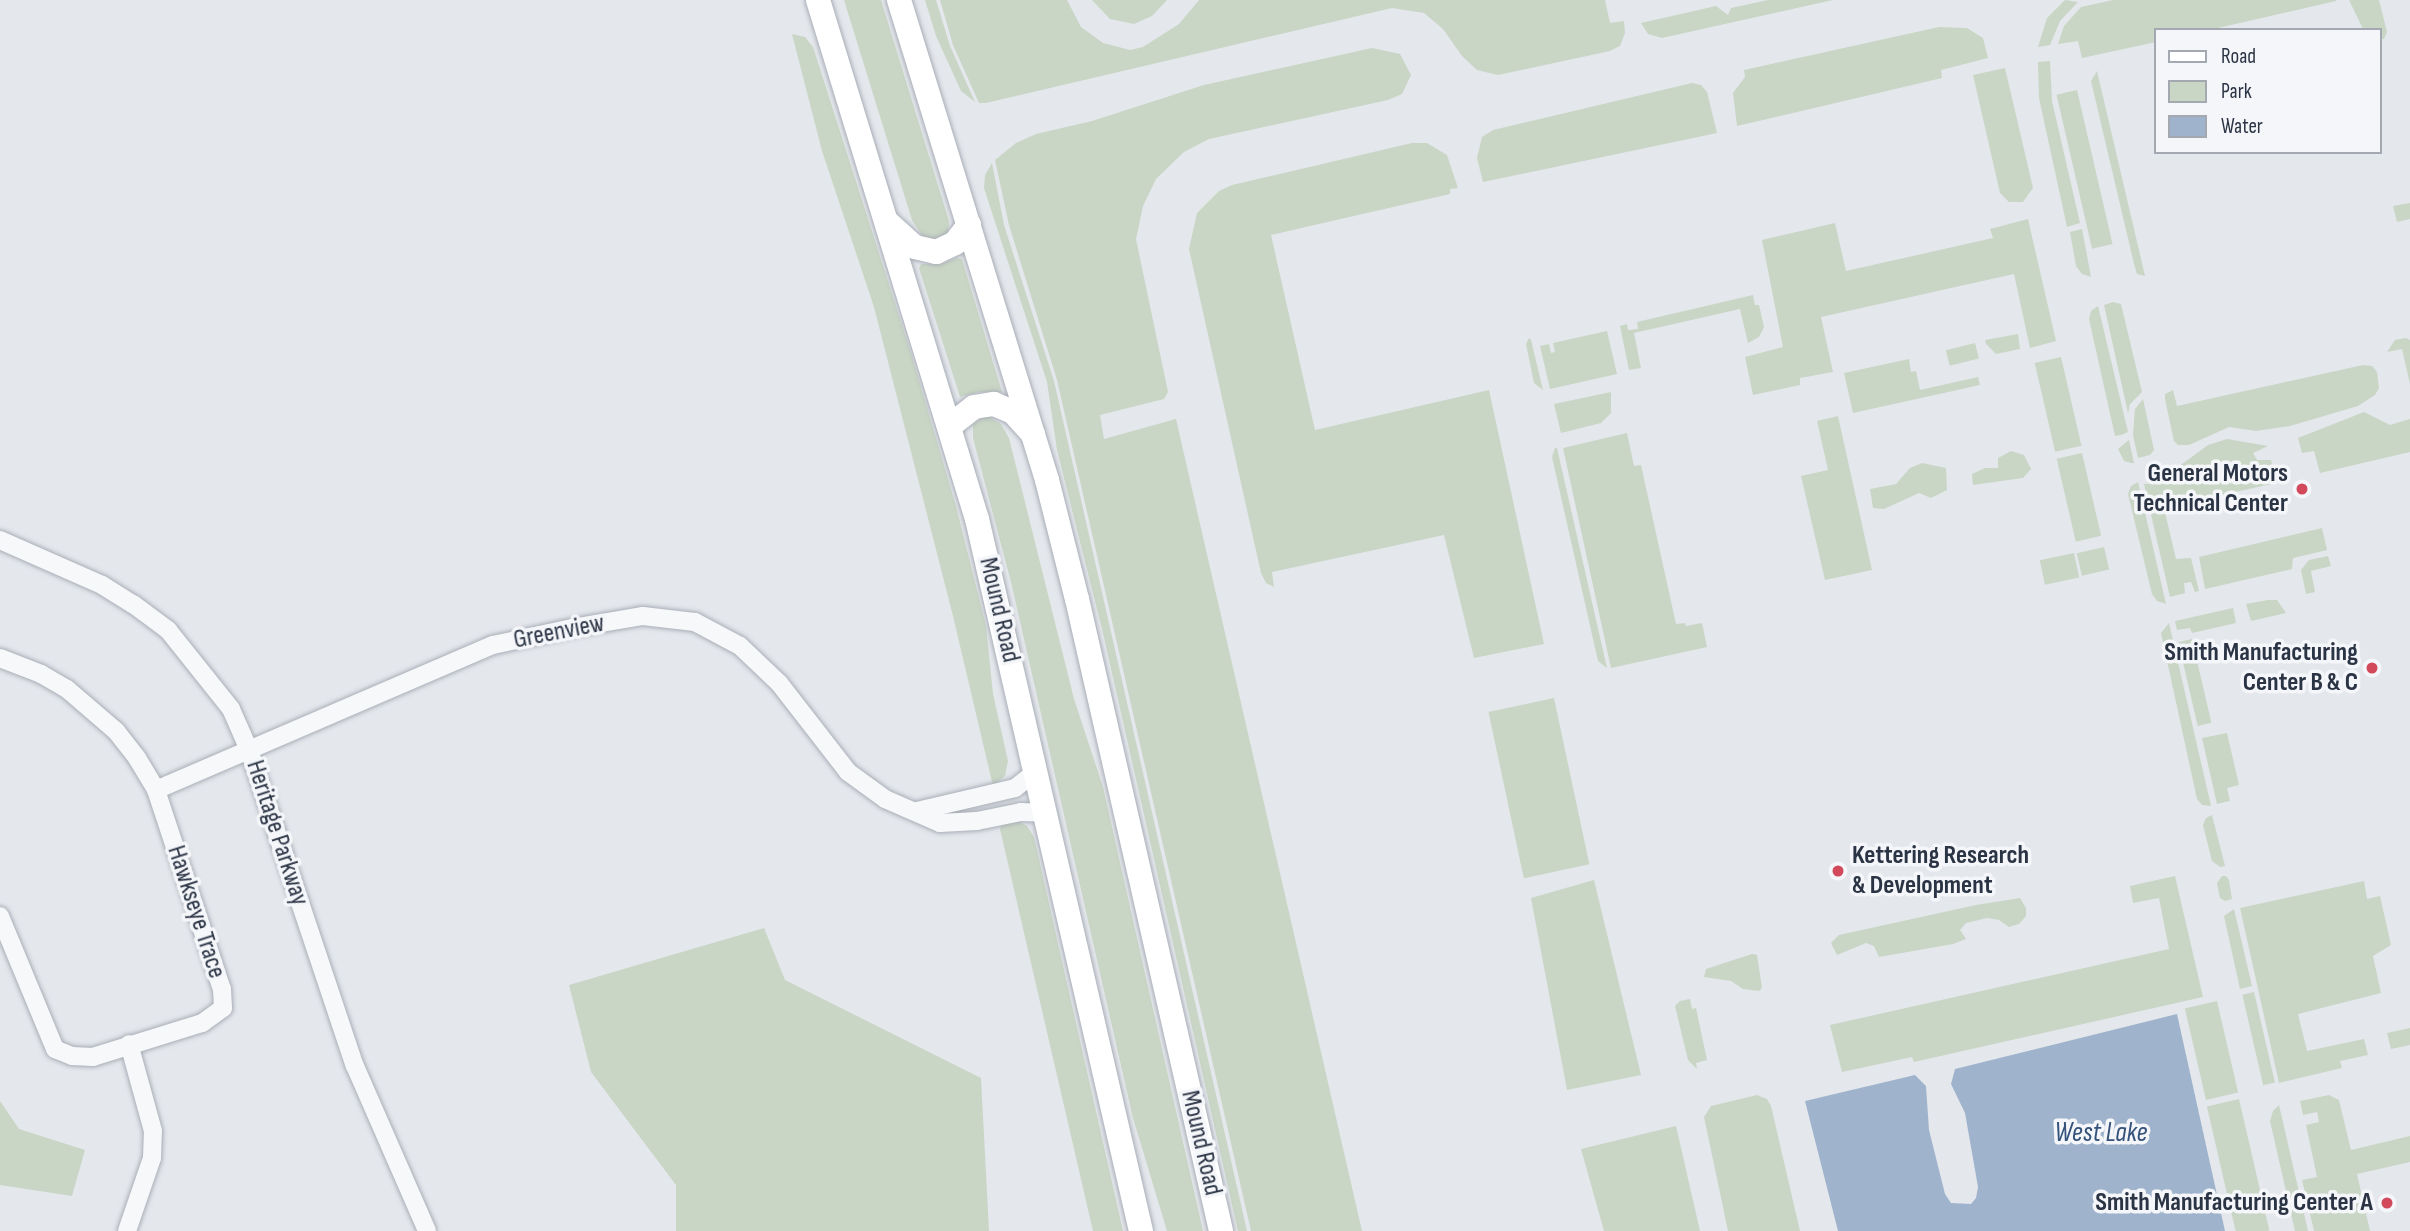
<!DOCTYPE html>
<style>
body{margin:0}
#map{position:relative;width:2410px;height:1231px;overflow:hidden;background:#e4e7ec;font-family:"Sofia Sans Condensed",sans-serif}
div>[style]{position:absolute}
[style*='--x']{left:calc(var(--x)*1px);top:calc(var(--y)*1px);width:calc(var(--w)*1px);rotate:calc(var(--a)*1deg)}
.green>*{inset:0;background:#c9d6c5;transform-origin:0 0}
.water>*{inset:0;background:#9fb4cc}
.roads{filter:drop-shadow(0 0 2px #a9aeb7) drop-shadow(0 0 2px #a9aeb7)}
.minor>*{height:18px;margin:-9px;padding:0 9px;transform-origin:9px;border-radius:9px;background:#f7f8fa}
.secondary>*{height:24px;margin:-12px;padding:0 12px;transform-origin:12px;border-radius:12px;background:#fff}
.dots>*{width:19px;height:19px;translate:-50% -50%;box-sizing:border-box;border:4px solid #f4f6f9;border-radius:50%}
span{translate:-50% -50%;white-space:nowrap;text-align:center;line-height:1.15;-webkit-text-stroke:7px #f4f6f9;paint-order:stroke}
.poi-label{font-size:26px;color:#2b3445;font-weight:700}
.right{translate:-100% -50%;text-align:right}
.left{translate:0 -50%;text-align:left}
.street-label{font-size:26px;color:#2b3445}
.water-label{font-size:28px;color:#34527a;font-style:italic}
.legend{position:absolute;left:2154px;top:28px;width:228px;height:126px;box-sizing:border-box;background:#f4f6f9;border:2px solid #a4a8b1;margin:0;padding:9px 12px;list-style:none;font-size:21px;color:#2b3445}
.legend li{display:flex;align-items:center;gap:14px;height:35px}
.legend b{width:35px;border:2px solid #a4a8b1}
</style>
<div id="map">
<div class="green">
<div style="clip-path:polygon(844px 0,881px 0,949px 221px,948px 233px,939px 240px,923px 237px,912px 220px)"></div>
<div style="clip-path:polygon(925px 0,936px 0,950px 46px,975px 102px,961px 91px,936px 36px)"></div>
<div style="clip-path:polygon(940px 0,1067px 0,1081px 27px,1103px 43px,1130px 50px,1143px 47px,1179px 24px,1199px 0,1605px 0,1610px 23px,1624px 21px,1625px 33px,1620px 46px,1610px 51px,1498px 75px,1477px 70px,1462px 56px,1443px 29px,1424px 13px,1392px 8px,986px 103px,979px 103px,953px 45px)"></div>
<div style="clip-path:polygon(1092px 0,1167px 0,1152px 16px,1134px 24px,1110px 19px)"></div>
<div style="clip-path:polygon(1768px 0,1833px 0,1662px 38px,1648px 34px,1641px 23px,1716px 6px,1728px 15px,1731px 8px)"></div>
<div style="clip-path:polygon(2065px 0,2078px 2px,2060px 21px,2050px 45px,2038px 47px,2047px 18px)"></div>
<div style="clip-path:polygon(2113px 0,2336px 0,2336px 1px,2209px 30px,2156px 30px,2156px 42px,2082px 58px,2078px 41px,2058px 44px,2064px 26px,2081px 7px)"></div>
<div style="clip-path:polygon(2349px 0,2379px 0,2387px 32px,2384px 39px,2380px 39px,2380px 30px,2363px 29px)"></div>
<div style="clip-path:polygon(1939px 27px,1967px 28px,1983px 38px,1988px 58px,1941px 70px,1942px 78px,1737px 126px,1733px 93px,1745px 77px,1744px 70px)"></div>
<div style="clip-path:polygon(792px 34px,805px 37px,813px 47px,911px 353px,956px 506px,986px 626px,993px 694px,1008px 761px,1005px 776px,993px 786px,953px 616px,874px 307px,822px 151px)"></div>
<div style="clip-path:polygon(1372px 48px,1400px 54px,1411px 75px,1402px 94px,1388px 100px,1209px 139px,1184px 152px,1156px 179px,1143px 206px,1136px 239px,1168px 392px,1164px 399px,1100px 415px,1104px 439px,1176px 419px,1362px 1231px,1251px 1231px,1057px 380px,1009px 225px,995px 160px,1016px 143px,1036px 134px,1092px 121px,1204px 85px)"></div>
<div style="clip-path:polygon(2050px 61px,2052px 101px,2080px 223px,2067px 227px,2039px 98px,2038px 62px)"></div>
<div style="clip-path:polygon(2005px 68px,2033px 188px,2023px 202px,2009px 202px,2000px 193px,1973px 75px)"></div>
<div style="clip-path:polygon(2097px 71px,2145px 276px,2137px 274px,2134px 264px,2091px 81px)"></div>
<div style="clip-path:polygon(1692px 83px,1701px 85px,1707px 92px,1717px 133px,1483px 182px,1477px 158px,1482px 137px,1493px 130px)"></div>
<div style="left:2077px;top:90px;width:158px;height:21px;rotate:77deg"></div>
<div style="clip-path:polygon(1412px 143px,1427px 143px,1447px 155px,1458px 188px,1450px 189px,1450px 194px,1271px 235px,1315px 430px,1489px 390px,1544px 644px,1474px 658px,1444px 535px,1272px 572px,1274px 587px,1266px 583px,1261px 573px,1189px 249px,1197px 213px,1219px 191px,1232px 185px)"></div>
<div style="clip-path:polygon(992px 163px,1004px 225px,1054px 381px,1247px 1231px,1238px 1231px,1103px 633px,1057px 450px,1047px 382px,984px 188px,985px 175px)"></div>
<div style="clip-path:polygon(2410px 203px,2410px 219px,2397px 222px,2393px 206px)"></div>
<div style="clip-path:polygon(2028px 219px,2056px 341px,2030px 348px,2014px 274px,1821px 317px,1833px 372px,1800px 378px,1800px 385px,1753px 395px,1745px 357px,1783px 347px,1762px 240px,1835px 223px,1846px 271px,1993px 238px,1990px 229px)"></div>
<div style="clip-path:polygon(2082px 229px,2091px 277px,2082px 274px,2076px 266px,2070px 232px)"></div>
<div style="clip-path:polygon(957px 258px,962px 259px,1002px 392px,979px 392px,960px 397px,919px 268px,921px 264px,941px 264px)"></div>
<div style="clip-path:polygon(1753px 295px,1755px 305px,1759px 305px,1764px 327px,1759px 337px,1748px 343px,1740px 309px,1634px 333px,1641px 368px,1629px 370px,1620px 326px,1627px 324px,1628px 330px,1638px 329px,1637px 322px)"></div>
<div style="clip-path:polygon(2113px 302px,2121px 304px,2142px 392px,2130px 404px,2128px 413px,2104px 305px)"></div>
<div style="clip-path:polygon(2098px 306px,2128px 432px,2121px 435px,2115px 436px,2089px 319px,2091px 311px)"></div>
<div style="clip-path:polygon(1607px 331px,1617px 374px,1550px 389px,1540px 346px,1549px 344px,1551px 353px,1555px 352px,1553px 343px)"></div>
<div style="clip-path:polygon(2018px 334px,2020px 349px,1996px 354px,1986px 344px,1985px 340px)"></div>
<div style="clip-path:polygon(1529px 338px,1531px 340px,1543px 390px,1534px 383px,1526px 344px)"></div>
<div style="clip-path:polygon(2406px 338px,2410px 340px,2410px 384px,2402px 349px,2387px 352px,2395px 340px)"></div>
<div style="left:1975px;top:343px;width:16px;height:30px;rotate:76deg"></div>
<div style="left:2061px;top:357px;width:91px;height:27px;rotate:77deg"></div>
<div style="clip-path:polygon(1909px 359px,1911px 372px,1916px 371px,1920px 390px,1978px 377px,1980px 385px,1853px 413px,1844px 373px)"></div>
<div style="clip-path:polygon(2363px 365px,2372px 366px,2377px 372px,2379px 388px,2375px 395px,2358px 406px,2290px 426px,2256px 431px,2229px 427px,2189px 445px,2178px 445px,2174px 441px,2165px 399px,2165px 394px,2173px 390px,2177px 406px)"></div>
<div style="clip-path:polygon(1611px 392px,1611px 413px,1601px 423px,1561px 433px,1554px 404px)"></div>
<div style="clip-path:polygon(2143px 399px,2154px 450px,2150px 455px,2138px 458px,2133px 435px,2135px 409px)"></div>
<div style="clip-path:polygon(2364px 412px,2390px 425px,2410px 419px,2410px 452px,2320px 473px,2314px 451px,2302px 453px,2298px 438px)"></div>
<div style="clip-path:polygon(987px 416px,1001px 424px,1009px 438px,1074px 699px,1103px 787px,1203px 1231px,1167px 1231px,1133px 1118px,1011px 582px,973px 438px,973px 424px)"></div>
<div style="clip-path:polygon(1838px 416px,1872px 570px,1825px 580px,1801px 476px,1828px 470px,1817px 421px)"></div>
<div style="clip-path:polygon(1627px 433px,1634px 466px,1641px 465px,1676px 624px,1685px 623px,1686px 626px,1702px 623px,1707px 647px,1611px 668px,1563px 448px)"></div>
<div style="clip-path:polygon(2227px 439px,2268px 446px,2253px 453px,2257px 460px,2271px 460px,2276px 483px,2164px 508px,2176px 559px,2191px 558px,2199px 591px,2195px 592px,2191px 582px,2184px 583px,2185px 593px,2170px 597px,2144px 484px,2156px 483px,2208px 445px)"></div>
<div style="clip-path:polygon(2129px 440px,2134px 463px,2131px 463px,2124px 461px,2118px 449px)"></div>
<div style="clip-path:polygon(1555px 448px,1557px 448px,1607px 668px,1598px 661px,1552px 457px)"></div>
<div style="clip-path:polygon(2011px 451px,2024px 455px,2031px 469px,2023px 478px,1973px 485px,1972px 474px,1985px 468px,1998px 468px,1998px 458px)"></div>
<div style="left:2082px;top:453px;width:85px;height:26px;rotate:77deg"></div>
<div style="clip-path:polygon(1922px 463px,1946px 468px,1947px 490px,1931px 498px,1919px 493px,1884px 509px,1873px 508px,1870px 489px,1896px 484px,1910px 468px)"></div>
<div style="clip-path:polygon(2138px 482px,2166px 604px,2157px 601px,2152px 594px,2128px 494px,2131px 486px)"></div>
<div style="clip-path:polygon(2322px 528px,2327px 550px,2293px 558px,2292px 569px,2205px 589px,2199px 557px)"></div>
<div style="left:2104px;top:547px;width:23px;height:28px;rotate:77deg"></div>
<div style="left:2074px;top:553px;width:25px;height:35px;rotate:78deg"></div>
<div style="clip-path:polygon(2328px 556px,2331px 566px,2311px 571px,2315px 592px,2306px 594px,2301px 570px,2309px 560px)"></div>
<div style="clip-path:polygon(2268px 600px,2277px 600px,2286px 613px,2251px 621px,2246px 604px)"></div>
<div style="clip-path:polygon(2233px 608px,2236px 623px,2192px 633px,2190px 628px,2177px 630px,2175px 621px)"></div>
<div style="clip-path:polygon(2169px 623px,2211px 806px,2202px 805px,2197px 799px,2161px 633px)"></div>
<div style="left:2192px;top:639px;width:86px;height:14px;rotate:77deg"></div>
<div style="left:1554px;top:698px;width:170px;height:67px;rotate:78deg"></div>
<div style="clip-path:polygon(2227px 733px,2239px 785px,2227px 788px,2230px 801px,2217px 804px,2202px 738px)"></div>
<div style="clip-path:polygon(2212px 815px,2225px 866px,2220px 867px,2212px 861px,2203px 825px,2206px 818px)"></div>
<div style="clip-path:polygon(1018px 821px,1027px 826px,1034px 837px,1123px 1231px,1093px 1231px,1000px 829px,1002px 824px)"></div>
<div style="clip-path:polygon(2175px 876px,2203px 997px,1914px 1062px,1912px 1057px,1842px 1072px,1830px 1025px,2169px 949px,2159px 898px,2133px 903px,2130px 886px)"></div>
<div style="clip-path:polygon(2222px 876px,2226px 876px,2229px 880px,2232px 899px,2225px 901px,2220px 898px,2217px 883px)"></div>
<div style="clip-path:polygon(1594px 880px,1641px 1075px,1567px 1090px,1531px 898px)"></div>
<div style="clip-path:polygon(2364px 881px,2367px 899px,2380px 896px,2391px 945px,2373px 956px,2381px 993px,2298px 1014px,2307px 1051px,2364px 1039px,2368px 1055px,2340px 1061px,2342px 1068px,2279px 1083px,2240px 908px)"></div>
<div style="clip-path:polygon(2020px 898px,2026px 908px,2026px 916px,2019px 924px,2009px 927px,1999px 920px,1987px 918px,1966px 923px,1960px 930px,1966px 939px,1953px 944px,1879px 957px,1874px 946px,1866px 943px,1837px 955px,1831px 943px,1839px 935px,1976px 905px)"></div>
<div style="clip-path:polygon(2234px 909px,2252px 986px,2240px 989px,2224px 916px)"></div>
<div style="clip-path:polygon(764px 928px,785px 980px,981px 1078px,989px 1231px,676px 1231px,676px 1185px,591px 1072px,569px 985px)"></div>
<div style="clip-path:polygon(1752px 954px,1757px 955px,1762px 988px,1759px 991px,1743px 989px,1731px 981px,1704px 977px,1706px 969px)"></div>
<div style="left:2254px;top:992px;width:93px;height:12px;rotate:77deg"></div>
<div style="clip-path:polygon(1690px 999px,1692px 1009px,1696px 1008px,1707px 1060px,1696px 1063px,1697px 1069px,1688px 1060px,1675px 1006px,1680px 1001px)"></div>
<div style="left:2217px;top:1001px;width:94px;height:33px;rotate:77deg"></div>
<div style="clip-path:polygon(2410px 1028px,2410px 1045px,2391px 1049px,2387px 1033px)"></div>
<div style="clip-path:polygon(1757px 1095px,1767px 1099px,1771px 1106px,1800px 1231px,1728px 1231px,1704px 1117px,1711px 1106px)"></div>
<div style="clip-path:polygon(2329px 1095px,2339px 1100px,2351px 1150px,2410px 1136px,2410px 1162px,2357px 1174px,2370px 1231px,2314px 1231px,2302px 1180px,2317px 1177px,2306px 1125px,2319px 1122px,2317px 1112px,2303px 1115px,2300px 1101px)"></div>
<div style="left:2239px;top:1099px;width:135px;height:33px;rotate:77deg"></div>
<div style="clip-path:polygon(0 1101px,19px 1129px,85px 1150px,72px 1196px,0 1185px)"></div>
<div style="clip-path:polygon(2279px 1105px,2308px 1231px,2295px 1231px,2270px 1121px,2273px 1111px)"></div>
<div style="clip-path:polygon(1676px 1126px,1700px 1231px,1604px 1231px,1581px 1149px)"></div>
</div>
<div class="water">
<div style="clip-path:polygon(2177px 1014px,2225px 1231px,1838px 1231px,1805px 1101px,1915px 1075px,1926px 1086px,1929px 1130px,1945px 1194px,1951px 1203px,1971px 1204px,1976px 1198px,1978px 1187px,1965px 1113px,1951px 1084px,1955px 1069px)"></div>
</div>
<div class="roads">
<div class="minor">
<div style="--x:0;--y:540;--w:111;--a:23.8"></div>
<div style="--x:102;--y:585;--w:36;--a:32"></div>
<div style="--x:133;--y:604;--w:44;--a:36.6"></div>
<div style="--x:168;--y:630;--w:101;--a:51.4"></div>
<div style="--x:231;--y:709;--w:45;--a:66.3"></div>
<div style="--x:249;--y:750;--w:333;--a:71.5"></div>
<div style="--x:355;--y:1066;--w:180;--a:66.4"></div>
<div style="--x:0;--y:658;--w:44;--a:21.3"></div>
<div style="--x:41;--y:674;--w:30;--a:30"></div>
<div style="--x:67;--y:689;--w:65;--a:40.6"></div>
<div style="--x:116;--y:731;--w:34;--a:52"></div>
<div style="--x:137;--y:758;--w:37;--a:59"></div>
<div style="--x:156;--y:790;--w:210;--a:71.7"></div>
<div style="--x:222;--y:989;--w:19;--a:87"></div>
<div style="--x:223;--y:1008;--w:26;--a:144"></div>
<div style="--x:202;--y:1023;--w:114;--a:162.7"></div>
<div style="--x:93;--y:1057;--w:21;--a:-177"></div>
<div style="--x:72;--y:1056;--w:18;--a:-158"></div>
<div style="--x:55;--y:1049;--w:144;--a:-112.5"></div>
<div style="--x:156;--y:790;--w:367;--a:-23.3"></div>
<div style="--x:493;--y:645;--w:81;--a:-12.1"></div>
<div style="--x:572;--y:628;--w:72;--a:-9.6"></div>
<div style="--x:643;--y:616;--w:52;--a:6.6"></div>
<div style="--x:695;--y:622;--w:51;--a:28.1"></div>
<div style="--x:740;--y:646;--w:54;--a:43.5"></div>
<div style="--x:779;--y:683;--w:113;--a:52.2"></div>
<div style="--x:848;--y:772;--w:46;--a:36.1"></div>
<div style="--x:885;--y:799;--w:60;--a:23.6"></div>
<div style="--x:940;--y:823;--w:37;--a:-3"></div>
<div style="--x:977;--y:821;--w:45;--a:-11.6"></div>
<div style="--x:1021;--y:812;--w:25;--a:2"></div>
<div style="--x:917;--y:811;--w:101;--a:-13.2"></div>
<div style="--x:1015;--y:788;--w:28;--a:-38"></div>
<div style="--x:127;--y:1231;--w:77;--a:-71.1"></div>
<div style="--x:152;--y:1158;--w:27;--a:-88"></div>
<div style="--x:153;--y:1131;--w:90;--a:-105.4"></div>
</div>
<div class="secondary">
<div style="--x:818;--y:0;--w:543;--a:72.97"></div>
<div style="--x:977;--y:519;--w:731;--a:77.03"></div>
<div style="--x:899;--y:0;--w:502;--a:72.86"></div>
<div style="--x:1047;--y:480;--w:123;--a:75.9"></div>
<div style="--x:1077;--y:599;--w:648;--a:77.16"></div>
<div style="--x:888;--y:223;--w:36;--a:42"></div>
<div style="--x:915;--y:247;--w:22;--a:13"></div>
<div style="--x:936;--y:252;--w:21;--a:-25"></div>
<div style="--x:955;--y:243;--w:23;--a:-52"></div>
<div style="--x:951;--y:425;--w:29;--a:-38"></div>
<div style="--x:974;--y:407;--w:20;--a:-9"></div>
<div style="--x:994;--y:404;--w:21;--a:23"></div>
<div style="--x:1013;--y:412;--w:30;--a:48"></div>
</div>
</div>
<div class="dots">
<div style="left:2302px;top:489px;background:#d1495b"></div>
<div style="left:2372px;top:668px;background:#d1495b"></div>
<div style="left:1838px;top:871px;background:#d1495b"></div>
<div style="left:2387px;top:1203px;background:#d1495b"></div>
</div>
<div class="poi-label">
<span class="right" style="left:2288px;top:489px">General Motors<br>Technical Center</span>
<span class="right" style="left:2358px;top:668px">Smith Manufacturing<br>Center B &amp; C</span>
<span class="left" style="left:1852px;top:871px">Kettering Research<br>&amp; Development</span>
<span class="right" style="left:2373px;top:1203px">Smith Manufacturing Center A</span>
</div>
<div class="street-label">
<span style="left:999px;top:610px;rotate:77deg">Mound Road</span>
<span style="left:559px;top:632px;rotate:-11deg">Greenview</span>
<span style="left:277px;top:833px;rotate:72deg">Heritage Parkway</span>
<span style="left:196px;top:912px;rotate:72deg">Hawkseye Trace</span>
<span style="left:1201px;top:1143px;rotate:77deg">Mound Road</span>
</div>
<div class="water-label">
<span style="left:2101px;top:1133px">West Lake</span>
</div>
<ul class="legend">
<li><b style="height:9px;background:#fff"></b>Road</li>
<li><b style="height:19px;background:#c9d6c5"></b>Park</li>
<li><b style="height:19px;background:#9fb4cc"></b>Water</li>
</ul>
</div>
